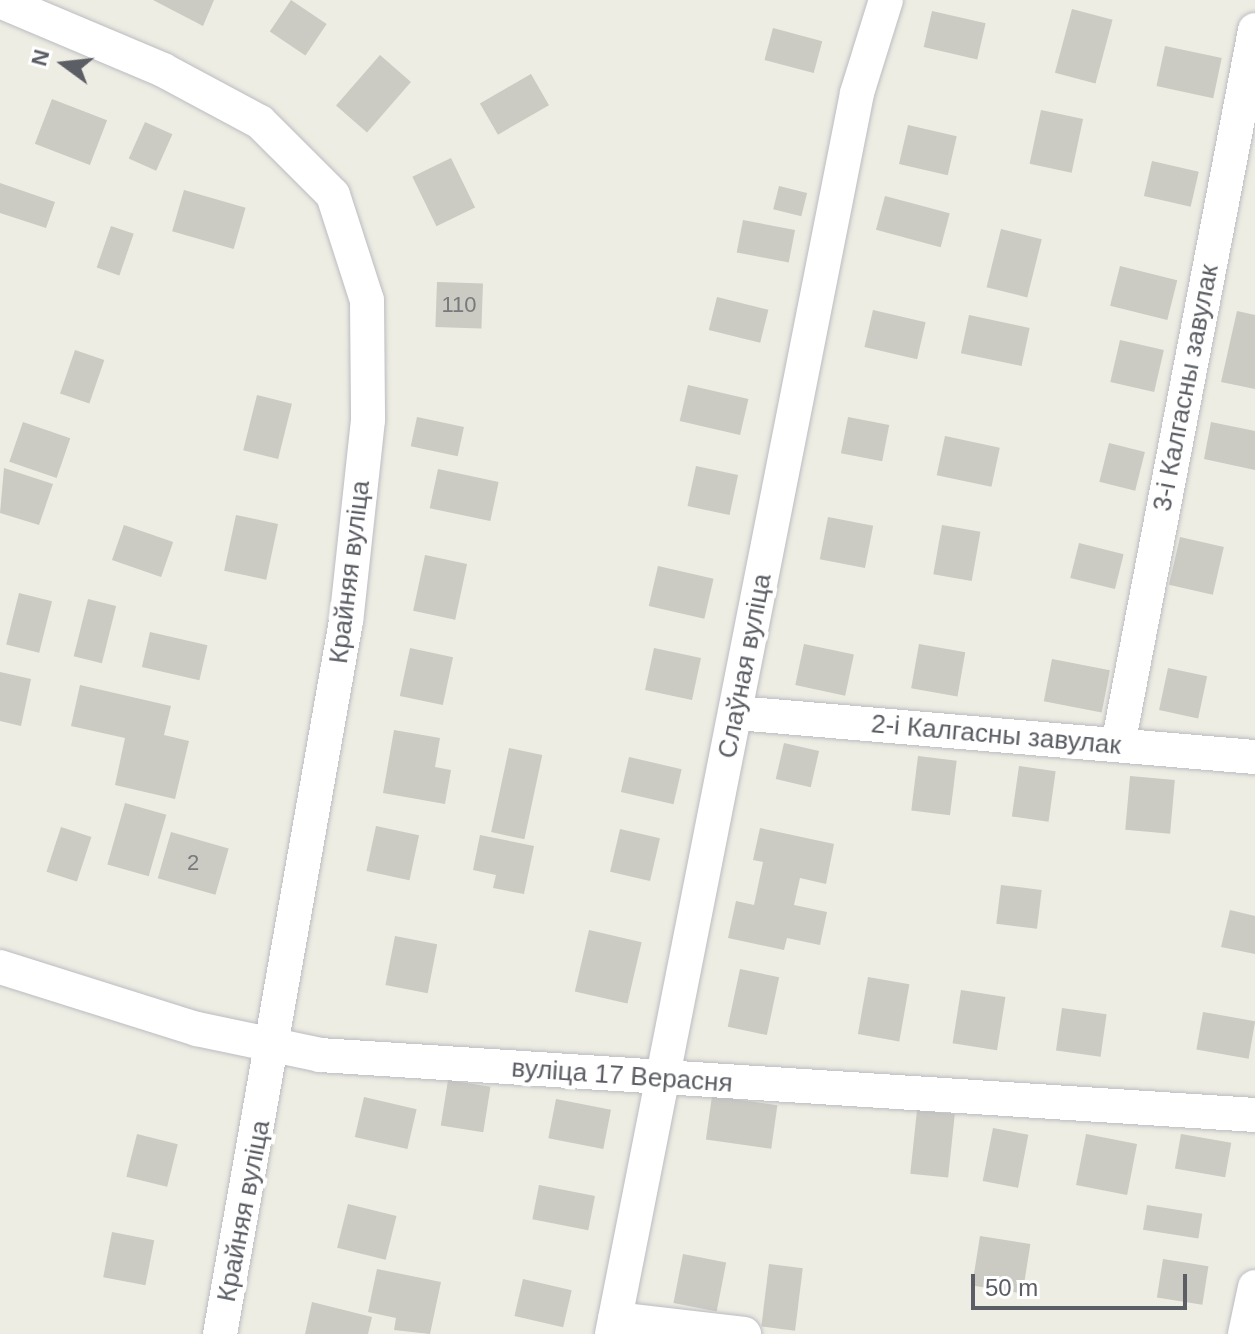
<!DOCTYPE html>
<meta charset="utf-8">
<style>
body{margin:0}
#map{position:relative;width:1255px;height:1334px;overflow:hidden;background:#eeede3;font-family:Helvetica,sans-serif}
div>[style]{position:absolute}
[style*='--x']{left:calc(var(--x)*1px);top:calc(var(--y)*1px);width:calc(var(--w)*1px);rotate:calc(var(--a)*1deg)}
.building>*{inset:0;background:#cbcac3;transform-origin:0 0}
.roads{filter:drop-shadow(0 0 2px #bbbcc2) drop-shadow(0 0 2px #bbbcc2)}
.minor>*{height:34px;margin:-17px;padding:0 17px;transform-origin:17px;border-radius:17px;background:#fff}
span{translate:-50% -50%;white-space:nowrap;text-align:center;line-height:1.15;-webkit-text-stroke:8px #fff;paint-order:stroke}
.number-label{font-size:22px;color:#77797c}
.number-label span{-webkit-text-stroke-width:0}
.street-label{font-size:26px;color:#5b5e64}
.north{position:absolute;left:24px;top:24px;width:80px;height:80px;-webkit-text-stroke:6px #fff;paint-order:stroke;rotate:285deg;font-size:22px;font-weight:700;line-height:32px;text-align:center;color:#5b5e64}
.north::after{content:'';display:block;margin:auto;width:28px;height:36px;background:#5b5e64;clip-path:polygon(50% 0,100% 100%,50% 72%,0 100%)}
.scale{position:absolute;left:971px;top:1274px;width:216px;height:36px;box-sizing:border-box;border:4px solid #5b5e64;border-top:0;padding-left:10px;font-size:24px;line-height:28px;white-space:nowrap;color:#5b5e64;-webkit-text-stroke:6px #fff;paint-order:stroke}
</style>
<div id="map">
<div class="building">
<div style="clip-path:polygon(153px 0,214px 0,203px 26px)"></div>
<div style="left:291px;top:0;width:43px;height:38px;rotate:34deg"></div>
<div style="left:1072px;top:9px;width:42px;height:66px;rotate:15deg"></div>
<div style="left:932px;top:11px;width:55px;height:37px;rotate:13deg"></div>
<div style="left:773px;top:28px;width:51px;height:33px;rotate:15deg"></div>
<div style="left:1165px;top:46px;width:58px;height:41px;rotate:12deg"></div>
<div style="left:380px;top:55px;width:41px;height:67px;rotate:41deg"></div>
<div style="left:531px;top:74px;width:36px;height:59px;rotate:60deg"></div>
<div style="left:52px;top:99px;width:59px;height:48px;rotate:21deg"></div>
<div style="left:1041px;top:110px;width:43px;height:55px;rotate:12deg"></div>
<div style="left:145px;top:122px;width:30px;height:40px;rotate:24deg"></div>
<div style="left:908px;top:125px;width:50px;height:40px;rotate:13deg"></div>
<div style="left:451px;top:158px;width:55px;height:43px;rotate:64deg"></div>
<div style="left:1152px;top:161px;width:48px;height:36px;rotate:13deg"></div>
<div style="clip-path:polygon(0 183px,55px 202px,46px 228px,0 213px)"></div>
<div style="left:779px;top:186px;width:29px;height:24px;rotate:14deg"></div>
<div style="left:184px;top:190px;width:64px;height:43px;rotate:16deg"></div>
<div style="left:885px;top:196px;width:67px;height:35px;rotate:15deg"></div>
<div style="left:743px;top:220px;width:53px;height:33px;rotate:11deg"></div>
<div style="left:111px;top:226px;width:24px;height:44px;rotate:19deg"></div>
<div style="left:1001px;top:229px;width:42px;height:60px;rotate:14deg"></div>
<div style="left:1120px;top:266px;width:59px;height:41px;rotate:14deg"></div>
<div style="left:437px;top:282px;width:46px;height:45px;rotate:2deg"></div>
<div style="left:717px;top:297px;width:53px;height:34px;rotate:14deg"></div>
<div style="left:873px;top:310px;width:54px;height:38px;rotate:13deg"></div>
<div style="clip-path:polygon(1237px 311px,1255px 315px,1255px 389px,1221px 382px)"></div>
<div style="left:969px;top:315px;width:62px;height:39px;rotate:12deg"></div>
<div style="left:1120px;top:340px;width:45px;height:43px;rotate:13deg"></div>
<div style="left:75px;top:350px;width:31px;height:46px;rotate:19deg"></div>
<div style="left:688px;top:385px;width:62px;height:37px;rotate:13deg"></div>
<div style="left:257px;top:395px;width:36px;height:57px;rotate:14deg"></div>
<div style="left:417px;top:417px;width:48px;height:30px;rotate:12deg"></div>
<div style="left:848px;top:417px;width:42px;height:37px;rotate:11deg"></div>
<div style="left:23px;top:422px;width:50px;height:42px;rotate:19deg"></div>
<div style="clip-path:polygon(1211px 422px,1255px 431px,1255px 470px,1204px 459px)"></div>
<div style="left:945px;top:436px;width:56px;height:40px;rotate:12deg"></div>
<div style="left:1109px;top:443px;width:37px;height:40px;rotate:14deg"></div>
<div style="left:696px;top:466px;width:43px;height:41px;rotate:12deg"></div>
<div style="clip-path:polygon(4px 468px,53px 484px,39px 525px,0 513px)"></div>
<div style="left:438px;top:469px;width:62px;height:40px;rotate:12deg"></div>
<div style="left:236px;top:515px;width:43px;height:57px;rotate:12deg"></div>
<div style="left:828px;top:517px;width:46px;height:43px;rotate:11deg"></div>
<div style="left:124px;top:525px;width:52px;height:37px;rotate:19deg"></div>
<div style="left:942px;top:525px;width:39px;height:50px;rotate:10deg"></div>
<div style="left:1180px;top:537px;width:45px;height:49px;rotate:13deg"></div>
<div style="left:1079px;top:543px;width:46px;height:36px;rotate:14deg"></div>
<div style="left:425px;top:555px;width:43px;height:57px;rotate:12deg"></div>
<div style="left:658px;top:566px;width:57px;height:41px;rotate:13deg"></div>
<div style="left:19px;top:593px;width:34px;height:53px;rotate:14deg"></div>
<div style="left:88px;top:599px;width:29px;height:59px;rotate:14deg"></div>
<div style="left:150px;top:632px;width:59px;height:36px;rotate:13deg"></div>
<div style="left:804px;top:644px;width:51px;height:42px;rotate:12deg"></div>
<div style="left:919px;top:644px;width:47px;height:45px;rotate:10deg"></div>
<div style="left:410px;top:648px;width:44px;height:49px;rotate:12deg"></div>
<div style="left:654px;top:648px;width:48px;height:43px;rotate:12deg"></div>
<div style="left:1052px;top:659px;width:59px;height:43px;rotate:11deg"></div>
<div style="left:1168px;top:668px;width:40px;height:43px;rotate:12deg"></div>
<div style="clip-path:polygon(0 672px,31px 679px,21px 726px,0 721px)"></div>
<div style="clip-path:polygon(80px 685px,171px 706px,164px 735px,189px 741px,175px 799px,115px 785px,125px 738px,71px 726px)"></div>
<div style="clip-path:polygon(394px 730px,440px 738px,435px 767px,451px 770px,445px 804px,383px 793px)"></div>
<div style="left:784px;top:743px;width:36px;height:37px;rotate:13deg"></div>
<div style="left:509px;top:748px;width:34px;height:86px;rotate:12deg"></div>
<div style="left:918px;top:756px;width:39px;height:55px;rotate:7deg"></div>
<div style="left:629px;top:757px;width:54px;height:36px;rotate:13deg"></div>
<div style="left:1019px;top:766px;width:37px;height:51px;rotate:8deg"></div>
<div style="left:1130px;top:776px;width:45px;height:54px;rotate:5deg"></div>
<div style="left:125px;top:803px;width:43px;height:64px;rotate:16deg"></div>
<div style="left:376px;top:826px;width:44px;height:46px;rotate:12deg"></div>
<div style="left:61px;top:827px;width:32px;height:47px;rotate:18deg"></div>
<div style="clip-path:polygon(760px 828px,834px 844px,826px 884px,800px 878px,794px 905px,827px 912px,820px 945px,787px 938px,784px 950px,728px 938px,736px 901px,754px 905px,763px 862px,753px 860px)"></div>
<div style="left:620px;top:829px;width:41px;height:44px;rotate:13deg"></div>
<div style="left:171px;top:832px;width:60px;height:48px;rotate:16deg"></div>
<div style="clip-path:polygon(480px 835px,534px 846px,524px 894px,493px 888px,496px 875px,473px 870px)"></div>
<div style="left:1001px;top:885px;width:41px;height:39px;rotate:7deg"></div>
<div style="clip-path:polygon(1230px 910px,1255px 916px,1255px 954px,1221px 947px)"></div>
<div style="left:589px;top:930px;width:54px;height:63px;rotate:13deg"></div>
<div style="left:395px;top:936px;width:43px;height:50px;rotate:11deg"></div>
<div style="left:740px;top:969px;width:40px;height:59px;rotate:12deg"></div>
<div style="left:868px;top:977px;width:42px;height:58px;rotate:10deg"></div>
<div style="left:961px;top:990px;width:45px;height:54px;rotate:9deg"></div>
<div style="left:1062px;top:1008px;width:45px;height:43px;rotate:8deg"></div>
<div style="left:1203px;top:1012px;width:53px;height:38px;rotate:10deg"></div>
<div style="left:448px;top:1080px;width:43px;height:46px;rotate:9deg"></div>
<div style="left:712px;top:1096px;width:66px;height:44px;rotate:8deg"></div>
<div style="left:364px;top:1097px;width:54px;height:41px;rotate:13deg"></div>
<div style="left:556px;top:1099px;width:56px;height:40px;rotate:11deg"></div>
<div style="left:917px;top:1110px;width:38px;height:64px;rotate:6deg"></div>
<div style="left:993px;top:1128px;width:36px;height:54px;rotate:11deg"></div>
<div style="left:137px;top:1134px;width:42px;height:44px;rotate:14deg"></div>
<div style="left:1086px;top:1134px;width:52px;height:52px;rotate:11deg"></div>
<div style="left:1181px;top:1134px;width:51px;height:35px;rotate:10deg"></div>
<div style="left:539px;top:1185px;width:57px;height:35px;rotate:11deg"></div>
<div style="left:348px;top:1204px;width:50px;height:45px;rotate:14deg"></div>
<div style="left:1147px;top:1205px;width:56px;height:25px;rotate:9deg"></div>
<div style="left:112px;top:1232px;width:43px;height:46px;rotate:11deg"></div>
<div style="left:980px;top:1236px;width:51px;height:50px;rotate:9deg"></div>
<div style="left:683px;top:1254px;width:44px;height:50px;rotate:11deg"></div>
<div style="left:1163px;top:1259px;width:46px;height:39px;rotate:9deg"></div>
<div style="left:769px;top:1264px;width:34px;height:63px;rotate:7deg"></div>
<div style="clip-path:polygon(377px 1269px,441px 1282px,430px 1334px,394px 1330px,396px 1318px,368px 1312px)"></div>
<div style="left:523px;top:1279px;width:50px;height:38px;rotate:13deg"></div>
<div style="clip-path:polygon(312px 1302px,372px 1317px,368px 1334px,305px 1334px)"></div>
</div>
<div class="roads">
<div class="minor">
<div style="--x:0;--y:1;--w:177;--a:22.9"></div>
<div style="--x:163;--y:70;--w:110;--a:28.2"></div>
<div style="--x:260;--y:122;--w:103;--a:45"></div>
<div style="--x:333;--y:195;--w:110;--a:72.1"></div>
<div style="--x:367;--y:300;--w:120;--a:89.5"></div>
<div style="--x:368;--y:420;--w:202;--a:96.2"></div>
<div style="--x:346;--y:621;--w:724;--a:100.02"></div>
<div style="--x:737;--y:713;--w:520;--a:4.86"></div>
<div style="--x:1118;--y:745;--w:728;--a:-79.15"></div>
<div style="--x:0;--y:967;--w:207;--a:17.5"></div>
<div style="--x:197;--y:1029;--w:126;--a:11.9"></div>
<div style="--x:320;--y:1055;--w:937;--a:3.67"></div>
<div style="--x:615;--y:1319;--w:130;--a:6.6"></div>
<div style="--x:612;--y:1334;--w:1265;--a:-78.83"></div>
<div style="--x:857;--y:93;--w:97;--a:-72.7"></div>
<div style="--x:1245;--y:1334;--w:48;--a:-78"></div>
</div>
</div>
<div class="number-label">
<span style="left:459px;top:305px">110</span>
<span style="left:193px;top:863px">2</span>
</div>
<div class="street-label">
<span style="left:1186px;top:388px;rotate:-79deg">3-і Калгасны завулак</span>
<span style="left:350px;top:572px;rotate:-83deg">Крайняя вуліца</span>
<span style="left:745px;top:666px;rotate:-79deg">Слаўная вуліца</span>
<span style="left:996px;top:735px;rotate:5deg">2-і Калгасны завулак</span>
<span style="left:622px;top:1076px;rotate:4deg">вуліца 17 Верасня</span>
<span style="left:244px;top:1211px;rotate:-79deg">Крайняя вуліца</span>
</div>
<div class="north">N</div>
<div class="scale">50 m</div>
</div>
